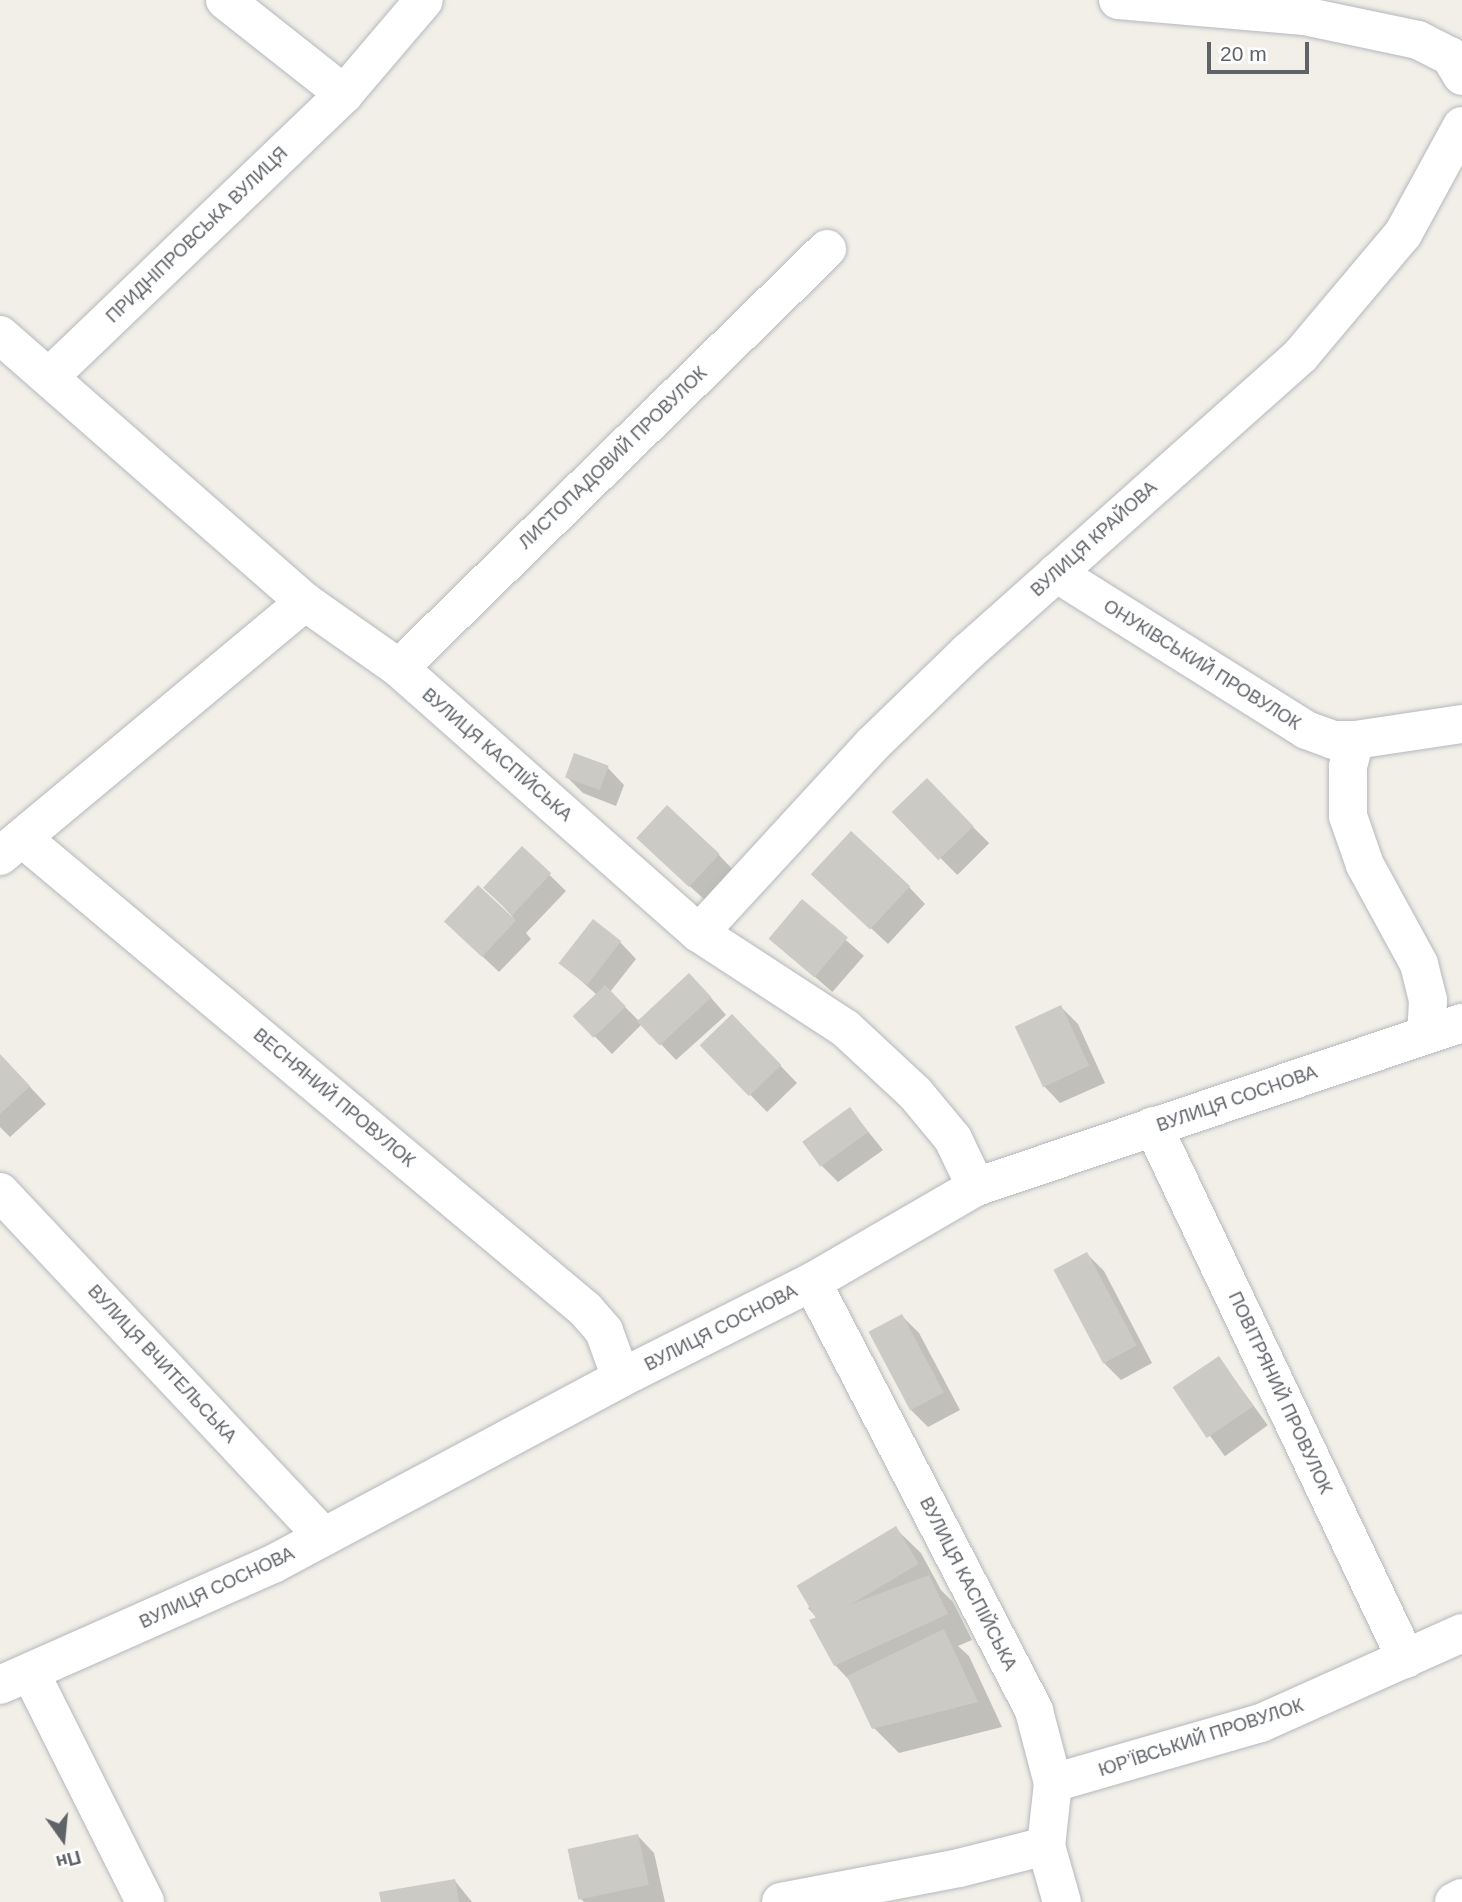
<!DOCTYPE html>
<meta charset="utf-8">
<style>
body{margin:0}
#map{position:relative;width:1462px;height:1902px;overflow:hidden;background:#f1efe8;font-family:Helvetica,sans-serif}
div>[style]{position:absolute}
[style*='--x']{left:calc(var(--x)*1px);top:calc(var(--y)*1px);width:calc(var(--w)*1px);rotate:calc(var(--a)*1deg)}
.shadow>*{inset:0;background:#0003;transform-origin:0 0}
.building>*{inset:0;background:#cccac5;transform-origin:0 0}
.roads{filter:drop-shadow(0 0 2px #b5b8bc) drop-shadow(0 0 2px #b5b8bc)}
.minor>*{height:38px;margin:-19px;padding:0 19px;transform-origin:19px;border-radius:19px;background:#fff}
span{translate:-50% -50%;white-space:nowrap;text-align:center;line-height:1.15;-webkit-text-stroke:7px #fff;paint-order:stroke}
.street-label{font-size:18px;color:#5f6368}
.north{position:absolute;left:28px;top:1804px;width:70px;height:70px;-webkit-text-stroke:5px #fff;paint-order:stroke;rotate:165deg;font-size:19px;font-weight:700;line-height:28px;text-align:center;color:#5f6368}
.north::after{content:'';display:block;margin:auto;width:24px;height:32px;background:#5f6368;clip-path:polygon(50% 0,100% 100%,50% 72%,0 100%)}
.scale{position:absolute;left:1207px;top:42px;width:102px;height:32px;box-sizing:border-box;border:4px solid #5f6368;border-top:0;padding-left:9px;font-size:21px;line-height:24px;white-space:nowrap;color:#5f6368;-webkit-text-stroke:5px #fff;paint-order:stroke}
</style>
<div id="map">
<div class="shadow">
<div style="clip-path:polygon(608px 768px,624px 785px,616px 806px,583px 793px,567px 777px)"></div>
<div style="left:927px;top:781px;width:88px;height:45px;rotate:45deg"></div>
<div style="clip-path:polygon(522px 848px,566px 891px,526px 933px,531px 939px,499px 972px,463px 938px,513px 917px,485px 887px)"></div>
<div style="clip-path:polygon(655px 854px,719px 855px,735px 872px,707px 902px)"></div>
<div style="clip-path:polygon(909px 887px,925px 904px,888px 944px,830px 890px)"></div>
<div style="left:802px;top:902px;width:82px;height:48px;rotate:41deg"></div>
<div style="clip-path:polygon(620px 942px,636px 959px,610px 992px,638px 1020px,706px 992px,726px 1015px,676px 1060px,642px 1024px,612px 1054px,575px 1016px,597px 995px,560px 962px)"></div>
<div style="clip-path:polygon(1061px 1007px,1078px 1024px,1105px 1083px,1060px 1103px,1044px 1086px,1017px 1027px)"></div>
<div style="clip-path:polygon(749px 1033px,797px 1083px,767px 1112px,702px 1045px)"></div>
<div style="clip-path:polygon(0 1055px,46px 1104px,10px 1137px,0 1127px)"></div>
<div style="clip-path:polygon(850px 1109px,883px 1150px,838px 1182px,821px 1165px)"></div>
<div style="clip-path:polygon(1087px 1254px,1104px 1271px,1152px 1363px,1121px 1380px,1104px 1363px)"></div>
<div style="clip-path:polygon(902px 1316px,919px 1333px,960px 1410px,928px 1427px,911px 1410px)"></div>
<div style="left:1219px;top:1358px;width:83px;height:53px;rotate:54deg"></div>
<div style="clip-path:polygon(895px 1528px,921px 1553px,941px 1590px,953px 1602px,972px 1640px,958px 1646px,969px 1656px,1002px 1727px,899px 1753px,874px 1728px,852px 1683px,835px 1665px,818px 1619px,808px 1608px)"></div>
<div style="clip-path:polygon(638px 1836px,654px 1853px,665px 1902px,584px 1902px,581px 1899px)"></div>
<div style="clip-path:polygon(455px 1881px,472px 1902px,383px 1902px)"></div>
</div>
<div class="building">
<div style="left:574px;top:753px;width:37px;height:26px;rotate:20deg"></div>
<div style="left:927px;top:778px;width:67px;height:49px;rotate:46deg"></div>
<div style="left:667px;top:805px;width:72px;height:45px;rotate:43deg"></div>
<div style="left:851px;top:831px;width:81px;height:59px;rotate:43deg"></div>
<div style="left:522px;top:846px;width:40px;height:57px;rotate:43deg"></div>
<div style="left:478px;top:885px;width:52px;height:50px;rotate:43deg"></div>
<div style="left:802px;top:899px;width:60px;height:52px;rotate:40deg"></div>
<div style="left:593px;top:919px;width:36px;height:56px;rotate:38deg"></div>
<div style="left:689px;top:973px;width:33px;height:71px;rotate:47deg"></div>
<div style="left:605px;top:985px;width:30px;height:45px;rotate:46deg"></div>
<div style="left:1061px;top:1005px;width:67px;height:51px;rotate:65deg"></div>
<div style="left:732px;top:1014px;width:71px;height:45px;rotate:46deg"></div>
<div style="clip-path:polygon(0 1054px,30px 1086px,0 1114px)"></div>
<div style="left:850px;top:1107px;width:31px;height:59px;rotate:54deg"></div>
<div style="left:1087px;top:1252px;width:106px;height:38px;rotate:62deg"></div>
<div style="left:902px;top:1314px;width:89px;height:38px;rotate:62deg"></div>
<div style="left:1219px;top:1356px;width:61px;height:56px;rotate:56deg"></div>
<div style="left:896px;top:1526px;width:44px;height:116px;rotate:59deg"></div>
<div style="clip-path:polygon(929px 1575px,948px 1614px,834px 1666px,809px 1620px)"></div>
<div style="clip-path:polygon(944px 1629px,978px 1702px,872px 1729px,847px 1676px)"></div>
<div style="left:638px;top:1834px;width:52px;height:72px;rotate:78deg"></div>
<div style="clip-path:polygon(455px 1879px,459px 1902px,381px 1902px,379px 1892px)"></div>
</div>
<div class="roads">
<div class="minor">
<div style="--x:225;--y:0;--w:152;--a:38.3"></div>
<div style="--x:344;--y:94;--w:123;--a:-49.6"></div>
<div style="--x:1118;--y:0;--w:187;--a:4.9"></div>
<div style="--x:1304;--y:16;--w:116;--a:11.9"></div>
<div style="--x:1418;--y:40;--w:36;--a:27"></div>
<div style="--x:1450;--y:56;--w:23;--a:59"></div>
<div style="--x:0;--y:335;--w:405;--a:41.2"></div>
<div style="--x:305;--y:602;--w:115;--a:35.1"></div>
<div style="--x:399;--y:668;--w:400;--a:41.5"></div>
<div style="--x:699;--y:933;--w:174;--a:33.1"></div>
<div style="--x:845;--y:1028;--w:96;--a:42.9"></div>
<div style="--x:915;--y:1093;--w:60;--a:50.4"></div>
<div style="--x:953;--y:1139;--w:53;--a:64.4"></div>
<div style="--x:49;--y:377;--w:409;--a:-43.8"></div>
<div style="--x:1056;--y:573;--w:295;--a:32.1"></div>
<div style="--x:1306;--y:730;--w:29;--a:20"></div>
<div style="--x:1333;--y:740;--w:22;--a:0"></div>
<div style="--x:1355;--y:740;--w:108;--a:-8.5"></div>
<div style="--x:399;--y:668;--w:599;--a:-44.39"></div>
<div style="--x:1355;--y:740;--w:28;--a:105"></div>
<div style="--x:1348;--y:767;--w:49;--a:90"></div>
<div style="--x:1348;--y:816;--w:52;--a:70.9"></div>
<div style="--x:1365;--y:865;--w:113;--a:61.4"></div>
<div style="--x:1419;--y:964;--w:37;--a:76"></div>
<div style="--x:1428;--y:1000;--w:35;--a:93"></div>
<div style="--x:22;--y:838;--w:734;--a:39.92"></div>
<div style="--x:585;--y:1309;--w:29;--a:49"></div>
<div style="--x:604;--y:1331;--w:50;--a:70.1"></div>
<div style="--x:0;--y:856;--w:397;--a:-39.8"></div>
<div style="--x:699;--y:933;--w:257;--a:-47.4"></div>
<div style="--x:873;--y:744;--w:132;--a:-44.1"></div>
<div style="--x:968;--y:652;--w:446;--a:-41.7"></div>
<div style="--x:1301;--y:355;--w:158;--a:-49.9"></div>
<div style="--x:1403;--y:234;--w:123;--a:-61.4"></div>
<div style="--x:1153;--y:1126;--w:590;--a:64.61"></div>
<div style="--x:0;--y:1192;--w:473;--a:46.8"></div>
<div style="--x:812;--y:1282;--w:483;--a:62.6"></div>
<div style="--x:1034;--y:1711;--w:74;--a:75.2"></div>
<div style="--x:1053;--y:1783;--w:63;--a:96.3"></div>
<div style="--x:1046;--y:1846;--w:58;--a:74.1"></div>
<div style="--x:30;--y:1672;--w:257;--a:63.4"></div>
<div style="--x:0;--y:1685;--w:299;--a:-23.9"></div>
<div style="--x:273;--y:1564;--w:395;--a:-28.1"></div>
<div style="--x:621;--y:1378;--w:214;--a:-26.7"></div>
<div style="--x:812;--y:1282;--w:190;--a:-30.1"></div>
<div style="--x:976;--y:1187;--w:513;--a:-18.65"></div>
<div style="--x:1053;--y:1783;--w:216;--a:-16.1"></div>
<div style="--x:1261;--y:1723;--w:220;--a:-24.1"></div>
<div style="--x:781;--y:1902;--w:181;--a:-10.8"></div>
<div style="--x:959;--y:1868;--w:90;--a:-14.2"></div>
<div style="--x:1454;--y:1902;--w:9;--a:-27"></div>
</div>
</div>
<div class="street-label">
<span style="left:197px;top:235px;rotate:-44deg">ПРИДНІПРОВСЬКА ВУЛИЦЯ</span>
<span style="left:613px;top:458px;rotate:-44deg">ЛИСТОПАДОВИЙ ПРОВУЛОК</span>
<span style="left:1094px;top:539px;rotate:-42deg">ВУЛИЦЯ КРАЙОВА</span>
<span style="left:1202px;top:665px;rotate:32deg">ОНУКІВСЬКИЙ ПРОВУЛОК</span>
<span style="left:497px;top:755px;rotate:41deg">ВУЛИЦЯ КАСПІЙСЬКА</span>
<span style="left:334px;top:1098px;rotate:40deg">ВЕСНЯНИЙ ПРОВУЛОК</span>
<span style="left:1237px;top:1099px;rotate:-19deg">ВУЛИЦЯ СОСНОВА</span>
<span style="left:721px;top:1328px;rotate:-27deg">ВУЛИЦЯ СОСНОВА</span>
<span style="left:162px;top:1364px;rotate:47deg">ВУЛИЦЯ ВЧИТЕЛЬСЬКА</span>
<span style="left:1280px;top:1393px;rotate:65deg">ПОВІТРЯНИЙ ПРОВУЛОК</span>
<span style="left:968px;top:1584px;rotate:63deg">ВУЛИЦЯ КАСПІЙСЬКА</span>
<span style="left:217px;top:1588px;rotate:-25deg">ВУЛИЦЯ СОСНОВА</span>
<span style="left:1201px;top:1738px;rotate:-18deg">ЮР’ЇВСЬКИЙ ПРОВУЛОК</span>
</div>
<div class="north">Пн</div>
<div class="scale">20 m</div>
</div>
